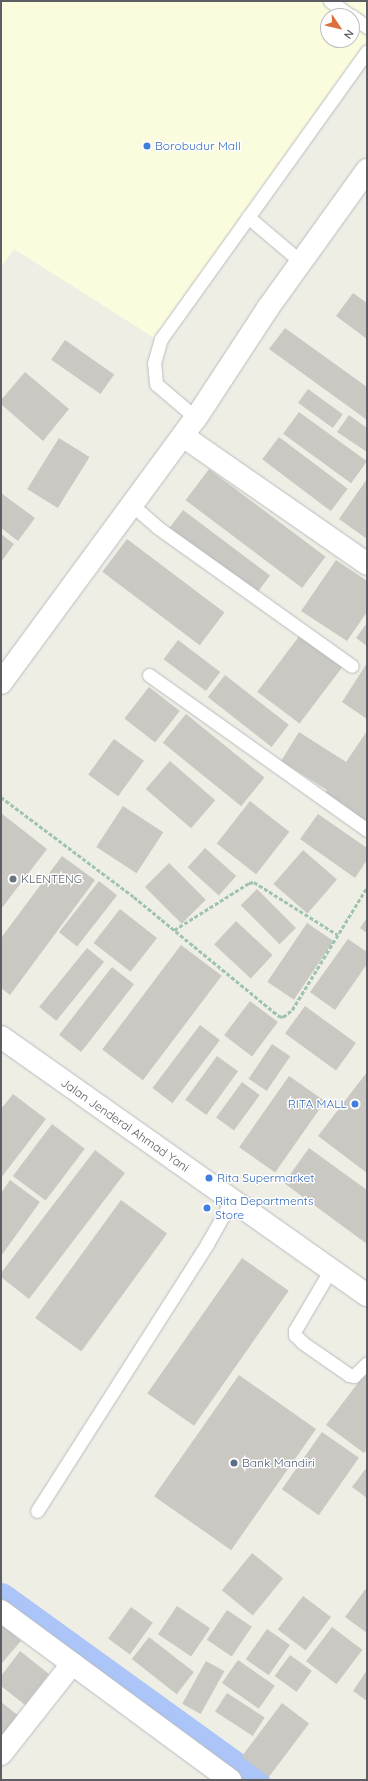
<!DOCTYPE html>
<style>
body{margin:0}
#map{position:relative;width:368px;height:1781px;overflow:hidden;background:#eeeee5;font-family:Quicksand,sans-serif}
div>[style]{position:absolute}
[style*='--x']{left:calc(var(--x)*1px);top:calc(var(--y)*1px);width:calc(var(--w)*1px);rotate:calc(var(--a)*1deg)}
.commercial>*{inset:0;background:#fbfbdd}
.canal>*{height:29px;margin:-14.5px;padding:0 14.5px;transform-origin:14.5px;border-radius:14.5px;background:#abc5f8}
.building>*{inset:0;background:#cac8c2;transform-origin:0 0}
.path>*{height:2.5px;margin-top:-1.25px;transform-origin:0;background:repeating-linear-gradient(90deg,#9ec3b1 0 4px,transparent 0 6px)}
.roads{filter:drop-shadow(0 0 1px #babbc0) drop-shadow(0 0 1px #babbc0)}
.service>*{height:13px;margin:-6.5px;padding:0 6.5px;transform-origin:6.5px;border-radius:6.5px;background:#fff}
.minor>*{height:22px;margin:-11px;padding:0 11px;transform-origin:11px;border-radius:11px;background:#fff}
.tertiary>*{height:22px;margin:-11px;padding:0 11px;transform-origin:11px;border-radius:11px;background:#fff}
.secondary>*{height:22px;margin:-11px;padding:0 11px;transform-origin:11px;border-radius:11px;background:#fff}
.dots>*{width:11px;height:11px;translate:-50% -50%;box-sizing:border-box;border:2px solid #fff;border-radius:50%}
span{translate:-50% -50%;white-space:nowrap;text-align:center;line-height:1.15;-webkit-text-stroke:3px #fff;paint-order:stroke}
.shop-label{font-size:12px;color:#366cbe}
.left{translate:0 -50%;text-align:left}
.right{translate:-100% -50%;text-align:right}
.worship-label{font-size:12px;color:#5b616d}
.street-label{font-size:12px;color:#5d5e64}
.service-label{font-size:12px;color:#4e5e75}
.frame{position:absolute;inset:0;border:2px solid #5d5e64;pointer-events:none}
.north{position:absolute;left:320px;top:8px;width:40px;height:40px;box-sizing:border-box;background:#fff;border:1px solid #bebfc1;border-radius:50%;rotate:125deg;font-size:11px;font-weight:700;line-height:16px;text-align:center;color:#5d5e64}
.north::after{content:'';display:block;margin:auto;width:14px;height:18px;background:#db6f3e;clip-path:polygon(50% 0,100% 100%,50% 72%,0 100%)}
</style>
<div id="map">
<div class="commercial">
<div style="clip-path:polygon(evenodd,1px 1px,367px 1px,367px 44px,156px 339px,14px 249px,1px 267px,1px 1px,328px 16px,352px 16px,352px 40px,328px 40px,328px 16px)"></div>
</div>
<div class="canal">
<div style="--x:1;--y:1597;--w:313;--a:35.8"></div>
</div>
<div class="building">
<div style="clip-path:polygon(353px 293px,367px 303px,367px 339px,336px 316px)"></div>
<div style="clip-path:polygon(285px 328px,367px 387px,367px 420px,269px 349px)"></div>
<div style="left:65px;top:340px;width:60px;height:24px;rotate:35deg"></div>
<div style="clip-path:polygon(25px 372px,69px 409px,43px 441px,1px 404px,1px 400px)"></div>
<div style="left:308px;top:389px;width:43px;height:17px;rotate:36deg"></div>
<div style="left:299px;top:412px;width:84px;height:27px;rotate:36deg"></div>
<div style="clip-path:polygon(349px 415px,367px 428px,367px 452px,337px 432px)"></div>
<div style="left:279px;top:437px;width:86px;height:28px;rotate:37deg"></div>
<div style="left:59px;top:438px;width:36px;height:60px;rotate:32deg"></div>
<div style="left:209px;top:469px;width:146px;height:39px;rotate:37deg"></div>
<div style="clip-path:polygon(367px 479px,367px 539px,339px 519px)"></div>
<div style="clip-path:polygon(1px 493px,35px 518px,18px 541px,1px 528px)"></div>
<div style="left:183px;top:510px;width:109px;height:23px;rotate:37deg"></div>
<div style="clip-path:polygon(1px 534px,14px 544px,1px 562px)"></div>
<div style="left:127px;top:539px;width:122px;height:41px;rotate:37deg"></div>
<div style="clip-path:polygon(336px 560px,367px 581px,367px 612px,347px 641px,301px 611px)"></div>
<div style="clip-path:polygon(367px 623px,367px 646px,356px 638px)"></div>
<div style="left:300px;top:635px;width:53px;height:71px;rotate:37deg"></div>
<div style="left:178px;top:640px;width:53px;height:24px;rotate:37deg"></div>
<div style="clip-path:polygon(367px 663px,367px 719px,342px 702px)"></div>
<div style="left:225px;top:675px;width:81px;height:28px;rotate:38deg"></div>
<div style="left:149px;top:687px;width:39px;height:40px;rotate:38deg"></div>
<div style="left:186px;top:714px;width:101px;height:37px;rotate:39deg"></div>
<div style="clip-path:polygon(367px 731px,367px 826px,323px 796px,327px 790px,281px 761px,299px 732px,346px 762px)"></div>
<div style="left:114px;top:739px;width:37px;height:44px;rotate:36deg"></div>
<div style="left:170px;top:761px;width:60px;height:37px;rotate:41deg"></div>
<div style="left:250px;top:801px;width:50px;height:54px;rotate:38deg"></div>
<div style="left:123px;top:806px;width:48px;height:49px;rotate:33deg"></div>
<div style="clip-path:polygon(1px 813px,47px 849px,1px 909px)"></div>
<div style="clip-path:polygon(318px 814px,367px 848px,367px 860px,355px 878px,300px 839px)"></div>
<div style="left:205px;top:848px;width:42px;height:26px;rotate:42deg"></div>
<div style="left:303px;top:850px;width:45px;height:45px;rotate:41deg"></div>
<div style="clip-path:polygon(62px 856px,95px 880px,10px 995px,1px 988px,1px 938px)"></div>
<div style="left:169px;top:863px;width:52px;height:34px;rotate:45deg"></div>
<div style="left:99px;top:881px;width:23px;height:65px;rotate:38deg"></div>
<div style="left:257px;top:889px;width:55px;height:23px;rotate:45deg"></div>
<div style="left:120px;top:909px;width:47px;height:43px;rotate:38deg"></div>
<div style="clip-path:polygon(367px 918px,367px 933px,360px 928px)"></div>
<div style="left:236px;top:921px;width:50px;height:32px;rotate:43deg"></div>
<div style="left:307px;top:923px;width:32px;height:71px;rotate:34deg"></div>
<div style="clip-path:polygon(348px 939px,367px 952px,367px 964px,335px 1010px,310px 992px)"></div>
<div style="left:181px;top:945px;width:51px;height:131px;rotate:37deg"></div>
<div style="left:87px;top:948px;width:22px;height:76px;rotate:39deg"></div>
<div style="left:112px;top:967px;width:28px;height:86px;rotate:38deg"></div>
<div style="left:250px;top:1001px;width:35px;height:43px;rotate:37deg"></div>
<div style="left:305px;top:1006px;width:63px;height:34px;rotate:36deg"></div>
<div style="left:200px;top:1025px;width:25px;height:79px;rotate:37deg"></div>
<div style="left:272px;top:1044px;width:22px;height:42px;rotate:34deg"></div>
<div style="left:217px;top:1056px;width:26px;height:54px;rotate:36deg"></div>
<div style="clip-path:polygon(367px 1072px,367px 1173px,318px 1136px)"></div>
<div style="left:289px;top:1076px;width:44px;height:87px;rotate:35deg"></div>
<div style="left:242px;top:1082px;width:22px;height:44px;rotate:36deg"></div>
<div style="clip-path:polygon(13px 1094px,46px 1119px,1px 1178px,1px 1109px)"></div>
<div style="left:52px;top:1124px;width:41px;height:65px;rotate:37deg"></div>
<div style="clip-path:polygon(309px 1148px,367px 1190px,367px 1244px,284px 1183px)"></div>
<div style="clip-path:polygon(95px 1150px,125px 1173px,29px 1299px,1px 1277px,1px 1273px)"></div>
<div style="clip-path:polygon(10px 1180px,40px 1202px,1px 1256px,1px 1193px)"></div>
<div style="left:121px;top:1200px;width:57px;height:146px;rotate:36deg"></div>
<div style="left:242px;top:1258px;width:57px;height:165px;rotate:35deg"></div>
<div style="clip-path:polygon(367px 1371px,367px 1449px,364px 1453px,326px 1425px)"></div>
<div style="left:239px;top:1375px;width:94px;height:148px;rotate:35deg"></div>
<div style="left:322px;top:1432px;width:45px;height:70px;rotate:35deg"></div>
<div style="clip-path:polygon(367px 1467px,367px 1498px,352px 1487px)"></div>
<div style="left:252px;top:1553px;width:40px;height:48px;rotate:39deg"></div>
<div style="clip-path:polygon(367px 1587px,367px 1633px,345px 1617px)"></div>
<div style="left:303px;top:1596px;width:35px;height:42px;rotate:37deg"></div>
<div style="left:177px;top:1606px;width:40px;height:34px;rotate:34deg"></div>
<div style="left:131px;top:1607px;width:27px;height:39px;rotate:36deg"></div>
<div style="left:227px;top:1610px;width:30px;height:36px;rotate:34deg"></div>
<div style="clip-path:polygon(1px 1624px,21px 1641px,1px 1664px)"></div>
<div style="left:332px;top:1627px;width:38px;height:43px;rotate:37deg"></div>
<div style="left:267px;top:1629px;width:28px;height:37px;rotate:35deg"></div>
<div style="left:149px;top:1637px;width:57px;height:28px;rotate:38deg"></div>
<div style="clip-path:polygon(20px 1651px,49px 1674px,25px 1705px,1px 1686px,1px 1676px)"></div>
<div style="left:290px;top:1655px;width:27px;height:26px;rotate:36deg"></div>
<div style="left:238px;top:1660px;width:45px;height:28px;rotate:35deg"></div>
<div style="left:206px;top:1661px;width:21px;height:49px;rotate:29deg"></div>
<div style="clip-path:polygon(367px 1670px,367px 1701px,353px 1691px)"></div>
<div style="left:227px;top:1693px;width:45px;height:22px;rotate:33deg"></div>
<div style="clip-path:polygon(1px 1702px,20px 1717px,4px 1736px,1px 1734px)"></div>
<div style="left:282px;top:1703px;width:34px;height:67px;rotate:37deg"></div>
</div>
<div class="path">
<div style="--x:1;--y:797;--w:166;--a:36.9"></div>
<div style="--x:134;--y:897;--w:188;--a:39.4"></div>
<div style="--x:279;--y:1016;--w:4;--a:14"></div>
<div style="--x:283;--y:1017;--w:11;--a:-38"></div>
<div style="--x:292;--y:1010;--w:144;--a:-58.6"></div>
<div style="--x:174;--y:930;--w:89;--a:-32.1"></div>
<div style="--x:249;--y:883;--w:5;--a:-11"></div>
<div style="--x:254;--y:882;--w:99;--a:32.2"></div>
</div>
<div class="roads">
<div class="service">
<div style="--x:330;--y:1;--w:26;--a:36"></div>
<div style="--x:352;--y:16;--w:19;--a:36"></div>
<div style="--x:248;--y:217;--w:70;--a:40.3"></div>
<div style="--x:196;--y:418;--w:52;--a:-139.6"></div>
<div style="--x:156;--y:384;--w:21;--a:-95"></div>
<div style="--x:154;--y:363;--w:25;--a:-74"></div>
<div style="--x:161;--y:339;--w:354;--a:-54.4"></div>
<div style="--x:132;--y:505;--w:33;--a:41"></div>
<div style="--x:157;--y:527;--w:239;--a:35.5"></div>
<div style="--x:149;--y:675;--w:267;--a:35.4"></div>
<div style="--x:331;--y:1269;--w:71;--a:120.5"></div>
<div style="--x:295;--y:1330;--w:5;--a:90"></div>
<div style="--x:295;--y:1335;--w:11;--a:45"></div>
<div style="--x:303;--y:1343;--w:56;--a:34.8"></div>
<div style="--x:349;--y:1375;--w:5;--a:11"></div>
<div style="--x:354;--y:1376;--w:18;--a:-45"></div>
<div style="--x:37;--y:1511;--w:317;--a:-57.5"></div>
<div style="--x:207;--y:1244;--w:51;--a:-60.4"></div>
</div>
<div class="minor">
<div style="--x:183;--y:436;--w:224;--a:34.8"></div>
<div style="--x:1;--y:1611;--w:285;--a:36.4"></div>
<div style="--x:1;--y:1754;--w:115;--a:-51.7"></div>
</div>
<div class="tertiary">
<div style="--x:1;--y:683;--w:329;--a:-53.7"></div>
<div style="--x:196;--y:418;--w:131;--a:-56.8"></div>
<div style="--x:268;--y:308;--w:170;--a:-54.3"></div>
</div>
<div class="secondary">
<div style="--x:1;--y:1037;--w:448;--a:35.2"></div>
</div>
</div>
<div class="dots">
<div style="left:147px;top:146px;background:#3f7fe0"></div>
<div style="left:13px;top:879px;background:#6b7280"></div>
<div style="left:355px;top:1104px;background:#3f7fe0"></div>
<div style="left:209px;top:1178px;background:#3f7fe0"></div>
<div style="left:207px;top:1208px;background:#3f7fe0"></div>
<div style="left:234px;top:1463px;background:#5c6f8a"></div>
</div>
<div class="shop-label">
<span class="left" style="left:155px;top:146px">Borobudur Mall</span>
<span class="right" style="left:347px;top:1104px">RITA MALL</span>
<span class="left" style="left:217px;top:1178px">Rita Supermarket</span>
<span class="left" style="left:215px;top:1208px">Rita Departments<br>Store</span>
</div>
<div class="worship-label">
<span class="left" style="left:21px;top:879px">KLENTENG</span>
</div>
<div class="street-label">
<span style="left:125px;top:1125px;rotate:35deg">Jalan Jenderal Ahmad Yani</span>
</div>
<div class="service-label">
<span class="left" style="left:242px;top:1463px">Bank Mandiri</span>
</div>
<div class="frame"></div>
<div class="north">N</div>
</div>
